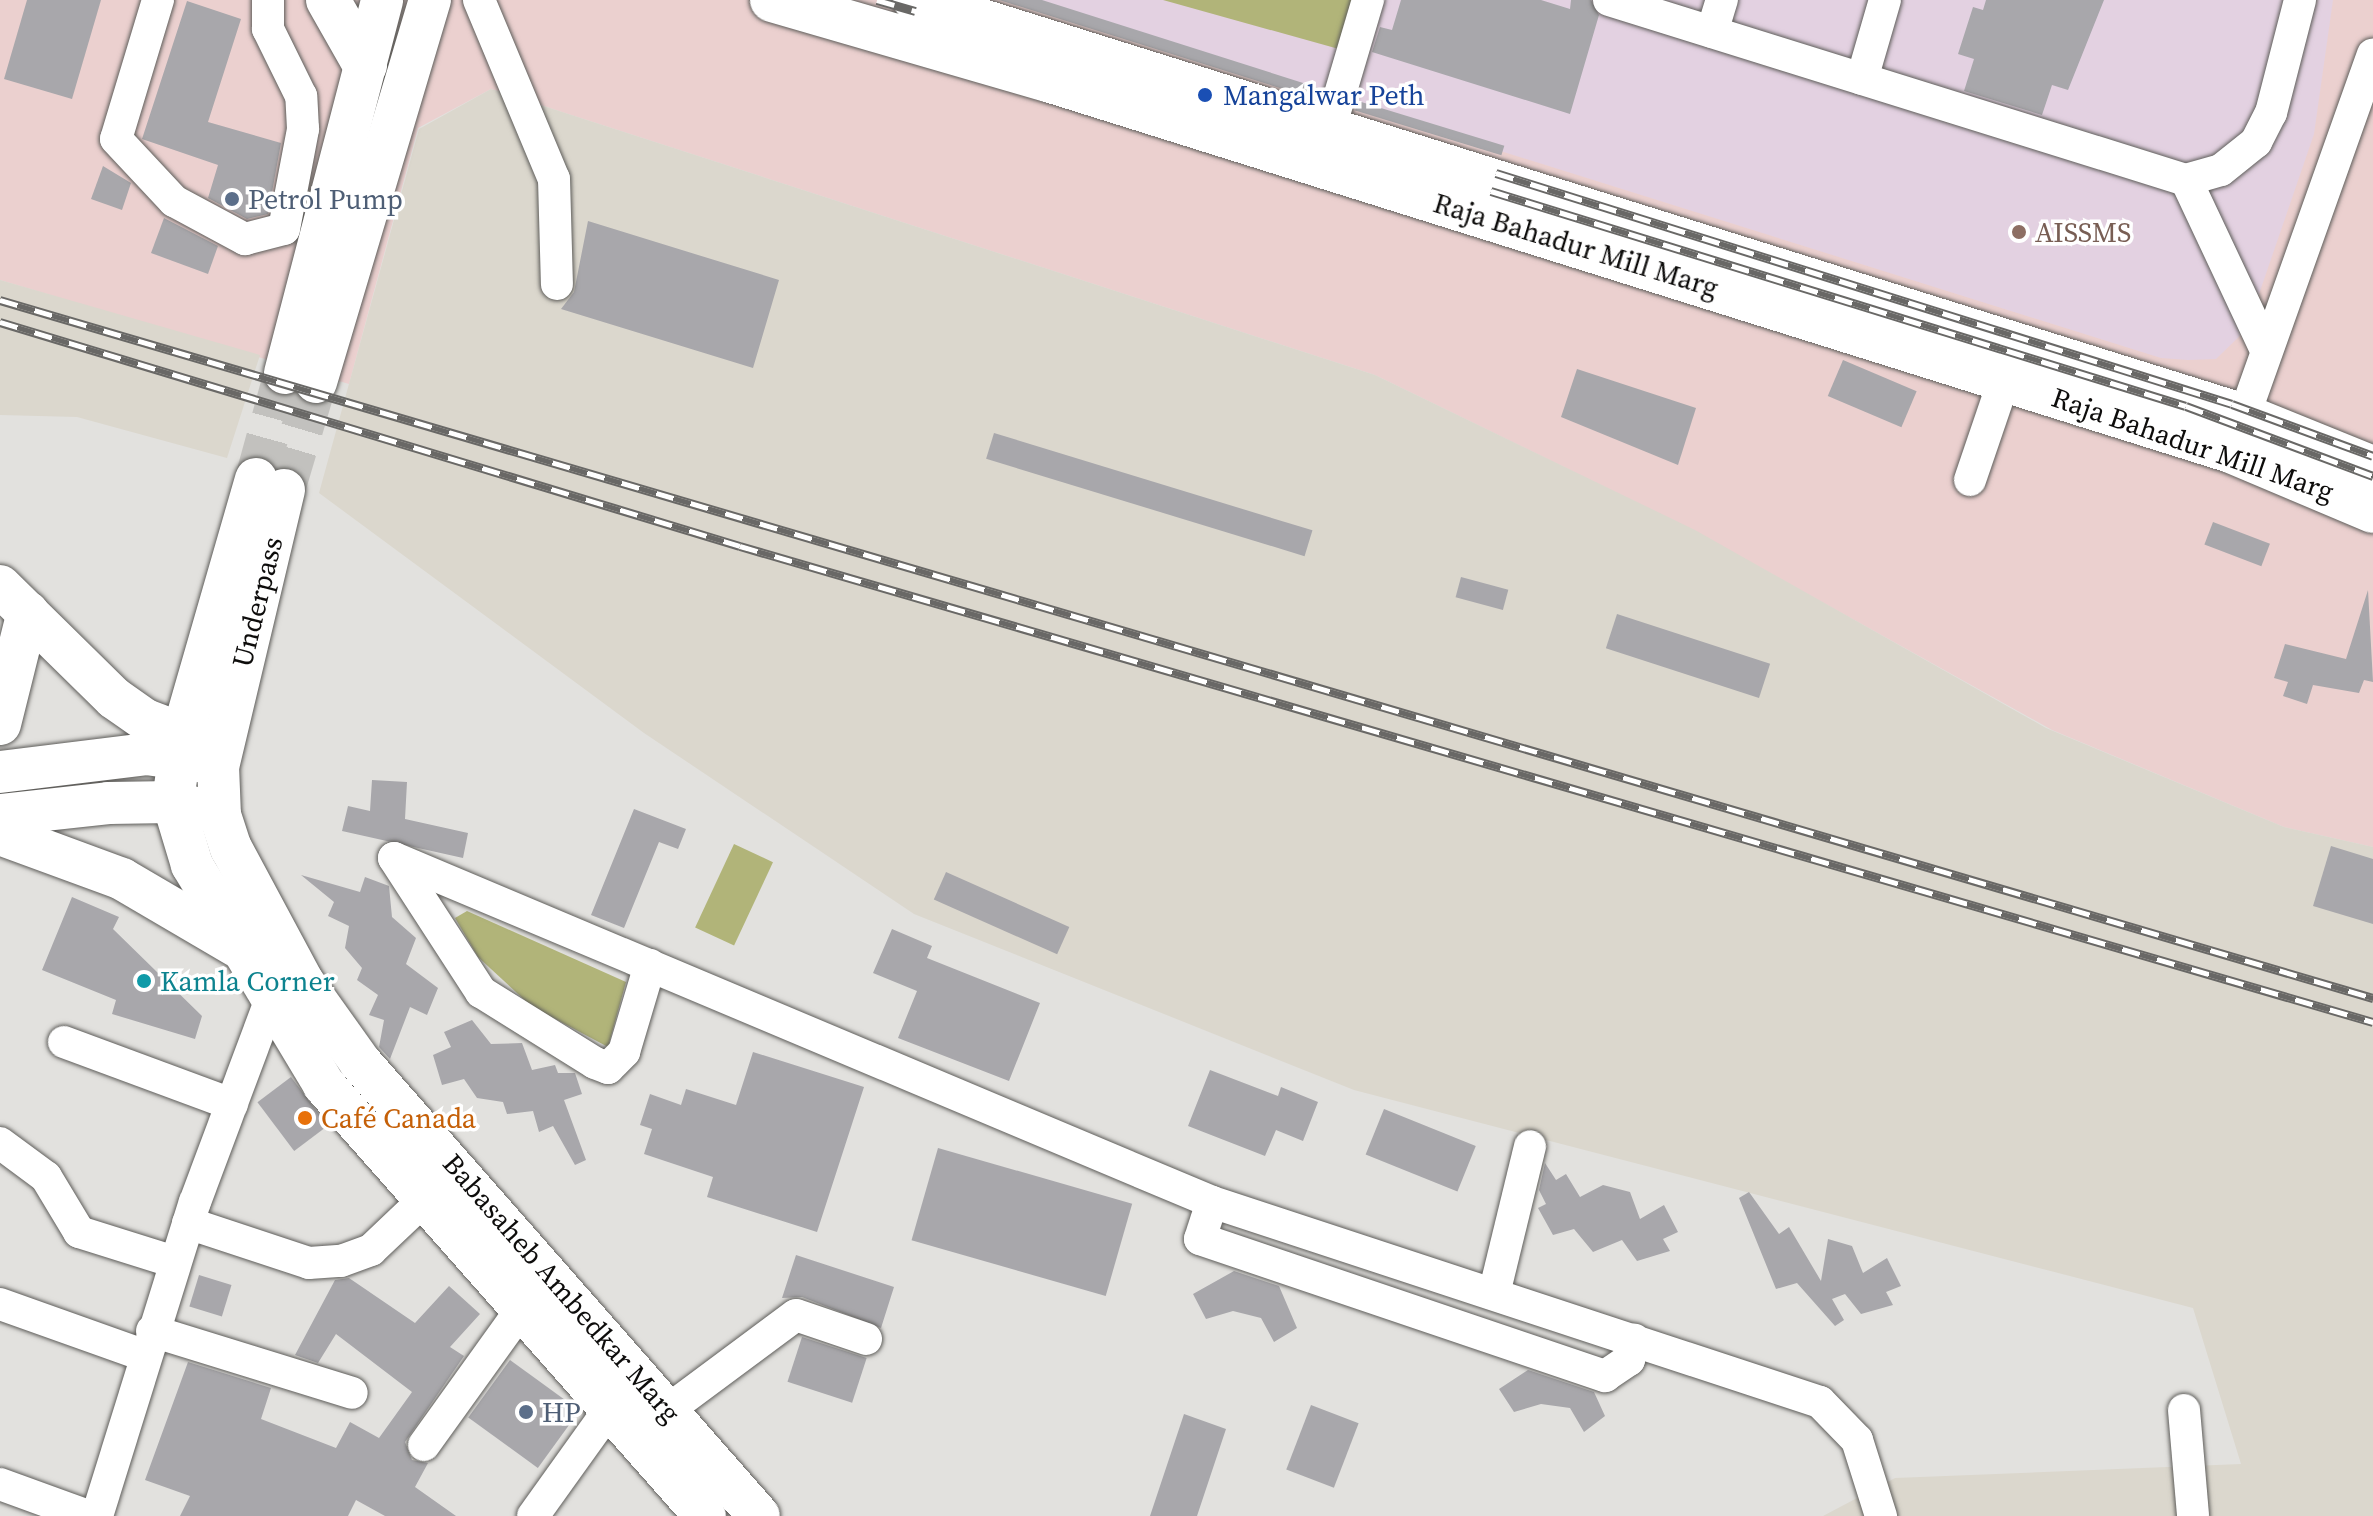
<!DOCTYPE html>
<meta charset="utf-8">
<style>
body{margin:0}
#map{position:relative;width:2373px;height:1516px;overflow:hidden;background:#e2e1de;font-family:"Source Serif 4",serif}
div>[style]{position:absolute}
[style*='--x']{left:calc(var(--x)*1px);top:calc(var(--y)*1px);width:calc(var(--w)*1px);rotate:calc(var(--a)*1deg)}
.commercial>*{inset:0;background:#ebd0cf}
.built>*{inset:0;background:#dbd7cd}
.education>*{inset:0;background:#e3d1e1}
.green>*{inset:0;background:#b1b479;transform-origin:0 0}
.building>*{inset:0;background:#a8a7ab;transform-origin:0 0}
.major-tunnel>*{height:42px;margin-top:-21px;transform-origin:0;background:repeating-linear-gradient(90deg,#c2c1be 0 42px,transparent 0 63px)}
.roads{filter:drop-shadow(0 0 2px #5e5d5a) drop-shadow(0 0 2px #5e5d5a)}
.minor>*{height:32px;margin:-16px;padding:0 16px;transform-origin:16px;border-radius:16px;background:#fff}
.major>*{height:42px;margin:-21px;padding:0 21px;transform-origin:21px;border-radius:21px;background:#fff}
.highway>*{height:44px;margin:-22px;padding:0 22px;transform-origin:22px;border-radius:22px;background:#fff}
.rail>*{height:9px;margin-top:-4.5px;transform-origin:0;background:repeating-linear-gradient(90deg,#fff 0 18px,#696866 0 36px);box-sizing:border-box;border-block:2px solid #696866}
.dots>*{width:22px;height:22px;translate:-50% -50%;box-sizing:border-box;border:4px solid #fff;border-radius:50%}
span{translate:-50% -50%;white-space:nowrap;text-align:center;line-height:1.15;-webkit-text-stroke:7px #fff;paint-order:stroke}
.transit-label{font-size:28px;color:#164399}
.left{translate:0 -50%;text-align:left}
.service-label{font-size:28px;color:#4e5e75}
.education-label{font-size:28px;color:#785e54}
.street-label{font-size:28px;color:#0d0c0b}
.culture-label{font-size:28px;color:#0d838f}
.food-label{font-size:28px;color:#c56008}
</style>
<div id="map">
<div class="commercial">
<div style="clip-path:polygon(0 0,2373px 0,2373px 847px,2284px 827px,2052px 730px,1691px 529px,1375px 375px,491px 89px,418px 128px,349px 384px,0 280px)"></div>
</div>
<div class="built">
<div style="clip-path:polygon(491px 89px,1375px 375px,1695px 530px,2046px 728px,2284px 827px,2373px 847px,2373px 1516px,1823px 1516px,1895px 1478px,2241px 1464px,2193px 1308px,1354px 1090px,914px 914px,644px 733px,319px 493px,419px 129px)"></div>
<div style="clip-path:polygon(0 280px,260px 355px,227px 458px,77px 417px,0 415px)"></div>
</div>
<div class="education">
<div style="clip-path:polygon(1019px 0,2333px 0,2314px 134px,2247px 329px,2216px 359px,2188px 360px,2161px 358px)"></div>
</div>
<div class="green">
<div style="clip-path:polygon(1163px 0,1359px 0,1346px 51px)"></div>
<div style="left:734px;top:844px;width:43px;height:92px;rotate:25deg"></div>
<div style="clip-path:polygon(467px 911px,626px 982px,608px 1047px,531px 1006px,478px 957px,455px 918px)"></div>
</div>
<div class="building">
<div style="clip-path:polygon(27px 0,101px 0,72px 99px,4px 79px)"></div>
<div style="clip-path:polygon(999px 0,1042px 0,1322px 89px,1318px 100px)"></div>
<div style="clip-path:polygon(1401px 0,1541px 0,1570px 9px,1571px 0,1591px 0,1599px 15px,1570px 114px,1372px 52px,1380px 27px,1392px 30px)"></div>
<div style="clip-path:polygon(1986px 0,2104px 0,2068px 90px,2052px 85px,2042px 115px,1964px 91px,1974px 59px,1958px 54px,1973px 7px,1983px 10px)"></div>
<div style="clip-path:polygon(187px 1px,241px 19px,208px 122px,281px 143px,268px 214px,247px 219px,208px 198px,218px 165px,142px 139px)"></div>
<div style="left:1358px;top:101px;width:153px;height:10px;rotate:17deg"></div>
<div style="clip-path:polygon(103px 166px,131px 183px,122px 210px,91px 199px)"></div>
<div style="clip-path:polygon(164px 218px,218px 246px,208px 274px,151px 253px)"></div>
<div style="clip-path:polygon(588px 221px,779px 280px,753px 368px,561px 309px,574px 292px)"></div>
<div style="left:1843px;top:360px;width:80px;height:39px;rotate:23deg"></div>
<div style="clip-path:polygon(1577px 369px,1696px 408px,1678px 465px,1561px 417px)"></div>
<div style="left:994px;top:433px;width:333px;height:27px;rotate:17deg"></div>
<div style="left:2213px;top:522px;width:61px;height:24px;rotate:21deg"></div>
<div style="left:1461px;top:577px;width:49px;height:21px;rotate:15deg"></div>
<div style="clip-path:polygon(2368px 590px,2373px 682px,2364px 680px,2359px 693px,2313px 685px,2307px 704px,2283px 696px,2288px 682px,2274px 678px,2285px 644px,2346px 659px)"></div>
<div style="left:1617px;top:614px;width:161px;height:36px;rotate:18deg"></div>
<div style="clip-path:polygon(372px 780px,407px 782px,405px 819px,468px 833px,463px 858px,342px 831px,348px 806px,370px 811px)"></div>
<div style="clip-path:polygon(634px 809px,686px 829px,678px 849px,659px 842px,624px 928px,591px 915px)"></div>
<div style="clip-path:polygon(2331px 846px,2373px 859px,2373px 924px,2313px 906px)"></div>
<div style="left:946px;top:872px;width:135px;height:30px;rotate:24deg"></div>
<div style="clip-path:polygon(301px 875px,360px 892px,365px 877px,389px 886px,392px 917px,416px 938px,406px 964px,438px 988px,427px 1015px,410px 1007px,390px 1059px,379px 1047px,384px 1020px,369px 1015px,378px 995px,357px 980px,362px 968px,345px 948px,349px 926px,328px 916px,334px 902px)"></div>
<div style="clip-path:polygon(72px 897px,119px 917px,113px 929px,202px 1016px,195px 1039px,112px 1014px,116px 1000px,42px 970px)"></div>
<div style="clip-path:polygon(892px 929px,932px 946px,927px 958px,1040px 1003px,1009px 1081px,898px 1038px,917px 991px,873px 973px)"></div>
<div style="clip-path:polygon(472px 1020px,491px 1044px,522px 1043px,532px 1070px,555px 1065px,558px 1073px,575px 1073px,582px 1094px,564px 1100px,586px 1160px,575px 1165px,553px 1126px,539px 1132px,533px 1111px,507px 1114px,503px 1102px,477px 1098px,464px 1079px,442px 1085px,433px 1055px,451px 1047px,444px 1032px)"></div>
<div style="clip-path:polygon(753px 1052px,864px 1087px,817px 1232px,707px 1197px,713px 1177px,644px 1154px,652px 1129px,640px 1125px,650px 1094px,681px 1105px,686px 1089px,736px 1105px)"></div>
<div style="clip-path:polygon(1210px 1070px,1278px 1096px,1281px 1087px,1318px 1102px,1303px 1141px,1276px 1130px,1265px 1156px,1188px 1126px)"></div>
<div style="left:291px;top:1077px;width:61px;height:42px;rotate:53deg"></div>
<div style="left:1384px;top:1109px;width:99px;height:49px;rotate:22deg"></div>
<div style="left:938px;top:1148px;width:202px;height:96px;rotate:16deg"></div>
<div style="clip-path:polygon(1545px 1163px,1556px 1180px,1566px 1174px,1580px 1197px,1603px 1185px,1630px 1192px,1640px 1219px,1664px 1205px,1678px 1232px,1663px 1239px,1670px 1251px,1637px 1261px,1622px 1240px,1593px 1252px,1574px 1229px,1553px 1235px,1538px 1208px,1546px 1204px,1539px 1190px)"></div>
<div style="clip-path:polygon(1749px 1192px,1779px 1234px,1789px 1227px,1821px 1281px,1828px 1239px,1852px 1246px,1863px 1273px,1887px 1258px,1901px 1286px,1886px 1292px,1893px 1305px,1861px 1314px,1845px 1294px,1832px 1299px,1844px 1320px,1835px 1326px,1797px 1283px,1776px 1289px,1739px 1198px)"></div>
<div style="clip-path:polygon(796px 1255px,894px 1287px,881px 1328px,802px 1297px,782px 1298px)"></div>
<div style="clip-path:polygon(1234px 1271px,1279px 1286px,1297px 1328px,1274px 1342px,1261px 1318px,1233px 1311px,1206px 1319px,1193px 1294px)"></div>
<div style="left:199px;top:1275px;width:34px;height:33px;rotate:17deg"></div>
<div style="clip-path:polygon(349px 1278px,415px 1323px,449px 1286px,480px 1314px,450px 1347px,464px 1356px,405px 1442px,412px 1460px,428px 1463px,415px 1487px,456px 1516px,385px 1516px,356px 1500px,348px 1516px,180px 1516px,190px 1496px,145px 1480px,188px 1362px,271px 1388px,261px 1419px,336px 1448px,350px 1422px,379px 1438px,412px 1392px,336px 1334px,318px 1363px,295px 1355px,335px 1280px)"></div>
<div style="left:802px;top:1337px;width:68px;height:47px;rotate:18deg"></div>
<div style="left:510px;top:1360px;width:86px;height:71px;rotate:36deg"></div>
<div style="clip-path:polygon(1528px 1370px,1594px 1392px,1605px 1416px,1584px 1432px,1570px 1408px,1541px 1404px,1514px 1412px,1499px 1389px)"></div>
<div style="left:1311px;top:1405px;width:51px;height:69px;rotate:21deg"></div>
<div style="clip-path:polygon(1184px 1414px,1226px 1429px,1197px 1516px,1150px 1516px)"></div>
</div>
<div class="major-tunnel">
<div style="--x:256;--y:479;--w:110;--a:-74.7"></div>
<div style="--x:284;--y:490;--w:113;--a:-73.5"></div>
</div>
<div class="roads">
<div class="minor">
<div style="--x:158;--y:0;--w:145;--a:106.8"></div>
<div style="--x:116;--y:139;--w:85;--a:46.9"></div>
<div style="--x:174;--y:201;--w:81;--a:28.2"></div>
<div style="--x:245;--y:239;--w:40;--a:-14.4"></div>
<div style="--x:284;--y:229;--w:102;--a:-79.2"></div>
<div style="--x:303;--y:129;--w:33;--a:-93"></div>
<div style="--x:301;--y:96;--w:75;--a:-116.2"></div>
<div style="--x:268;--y:29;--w:29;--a:-90"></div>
<div style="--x:479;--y:0;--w:194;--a:67.3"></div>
<div style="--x:554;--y:179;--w:105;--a:88.4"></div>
<div style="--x:1609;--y:0;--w:604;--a:17.33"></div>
<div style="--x:2186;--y:180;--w:36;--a:-16"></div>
<div style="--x:2221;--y:170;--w:45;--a:-38.7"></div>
<div style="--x:2256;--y:142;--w:33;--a:-63"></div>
<div style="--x:2271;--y:113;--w:117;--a:-75.6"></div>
<div style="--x:1712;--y:32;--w:34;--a:-73"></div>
<div style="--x:1862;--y:79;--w:82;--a:-73.8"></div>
<div style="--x:1330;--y:128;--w:134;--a:-73.5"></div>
<div style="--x:2186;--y:180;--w:188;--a:64.8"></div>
<div style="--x:2237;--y:436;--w:405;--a:-70.4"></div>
<div style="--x:1970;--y:480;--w:106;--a:-71.2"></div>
<div style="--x:394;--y:858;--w:887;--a:22.81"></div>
<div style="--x:1212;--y:1202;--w:640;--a:18.21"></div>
<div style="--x:1820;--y:1402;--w:53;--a:45.8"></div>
<div style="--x:1857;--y:1440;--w:80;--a:72.5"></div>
<div style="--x:394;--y:858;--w:160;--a:57"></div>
<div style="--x:481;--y:992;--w:134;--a:31.9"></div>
<div style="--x:595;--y:1063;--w:14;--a:21"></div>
<div style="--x:608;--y:1068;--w:23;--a:-45"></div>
<div style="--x:624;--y:1052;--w:91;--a:-73.4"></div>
<div style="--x:64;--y:1042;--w:179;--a:20.3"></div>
<div style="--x:0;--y:1143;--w:57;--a:36.5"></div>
<div style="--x:46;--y:1177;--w:64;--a:59"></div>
<div style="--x:79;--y:1232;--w:101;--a:17.4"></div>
<div style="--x:1212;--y:1202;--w:39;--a:108"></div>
<div style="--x:1200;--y:1239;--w:428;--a:18.7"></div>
<div style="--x:1605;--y:1376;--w:29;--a:-34"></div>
<div style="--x:1629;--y:1360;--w:21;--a:-76"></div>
<div style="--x:188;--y:1223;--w:127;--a:18.3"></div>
<div style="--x:309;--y:1263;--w:32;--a:-4"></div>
<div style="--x:341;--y:1261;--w:32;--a:-20"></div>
<div style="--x:371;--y:1250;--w:79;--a:-43.5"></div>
<div style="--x:1494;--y:1294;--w:152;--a:-76.3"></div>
<div style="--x:0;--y:1304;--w:155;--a:19.6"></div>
<div style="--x:152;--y:1331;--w:209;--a:17.2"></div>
<div style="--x:668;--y:1410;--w:159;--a:-36.6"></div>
<div style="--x:796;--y:1315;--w:74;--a:18.9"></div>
<div style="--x:2184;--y:1410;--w:106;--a:85.1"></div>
<div style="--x:424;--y:1445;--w:170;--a:-54.3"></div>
<div style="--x:0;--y:1484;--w:94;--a:20"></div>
<div style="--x:97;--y:1516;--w:329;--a:-72.7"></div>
<div style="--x:195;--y:1202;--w:211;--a:-69.5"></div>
<div style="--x:533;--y:1516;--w:134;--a:-54.4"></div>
</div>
<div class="major">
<div style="--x:285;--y:373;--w:385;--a:-75.4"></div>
<div style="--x:316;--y:382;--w:399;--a:-73.4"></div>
<div style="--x:256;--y:479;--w:266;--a:106.1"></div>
<div style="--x:182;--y:735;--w:68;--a:97.7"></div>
<div style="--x:173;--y:802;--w:66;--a:73.2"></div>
<div style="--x:192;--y:865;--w:257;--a:59"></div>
<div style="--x:324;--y:1085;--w:575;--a:48.52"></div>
<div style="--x:284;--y:490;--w:284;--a:103.4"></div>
<div style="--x:218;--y:766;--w:49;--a:87.7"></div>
<div style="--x:220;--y:815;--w:35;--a:72"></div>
<div style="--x:231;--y:848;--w:152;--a:61.8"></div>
<div style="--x:303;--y:982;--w:98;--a:54.5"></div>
<div style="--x:360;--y:1062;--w:604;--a:48.69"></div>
<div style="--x:0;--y:586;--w:160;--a:44.5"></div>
<div style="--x:114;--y:698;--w:39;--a:35"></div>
<div style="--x:146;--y:720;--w:64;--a:21"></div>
<div style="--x:0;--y:724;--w:115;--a:-76"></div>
<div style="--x:0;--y:772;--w:147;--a:-7"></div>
<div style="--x:146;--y:754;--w:60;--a:7.7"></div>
<div style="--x:0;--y:815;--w:109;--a:-6.3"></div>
<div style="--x:108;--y:803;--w:65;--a:-0.9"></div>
<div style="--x:173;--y:802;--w:27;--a:15"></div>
<div style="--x:0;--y:834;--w:130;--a:20.2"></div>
<div style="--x:122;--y:879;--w:132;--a:30.4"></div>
</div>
<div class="highway">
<div style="--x:328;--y:0;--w:75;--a:60.4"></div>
<div style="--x:772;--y:0;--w:287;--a:16.2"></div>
<div style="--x:1048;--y:80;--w:1240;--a:17.41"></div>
<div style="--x:2231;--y:451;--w:154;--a:22.9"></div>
<div style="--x:915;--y:0;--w:1393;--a:17.38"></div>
<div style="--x:2244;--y:416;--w:139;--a:22"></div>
</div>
</div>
<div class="rail">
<div style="--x:877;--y:0;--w:40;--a:16"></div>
<div style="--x:1496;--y:173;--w:771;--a:17.42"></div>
<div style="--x:2232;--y:404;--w:150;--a:20.2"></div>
<div style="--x:1491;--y:191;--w:727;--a:17.19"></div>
<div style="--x:2186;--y:406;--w:200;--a:20.5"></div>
<div style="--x:0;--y:300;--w:2474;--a:16.39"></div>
<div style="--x:0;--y:322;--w:773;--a:16.84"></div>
<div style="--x:740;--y:546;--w:1701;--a:16.25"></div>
</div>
<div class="dots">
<div style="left:1205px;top:95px;background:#1a4fb4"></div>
<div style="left:232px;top:199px;background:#5c6f8a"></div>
<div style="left:2019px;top:232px;background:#8d6e63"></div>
<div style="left:144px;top:981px;background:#0f9aa8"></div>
<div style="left:305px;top:1118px;background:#e8710a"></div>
<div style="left:526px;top:1412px;background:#5c6f8a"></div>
</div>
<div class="transit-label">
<span class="left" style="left:1223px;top:95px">Mangalwar Peth</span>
</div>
<div class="service-label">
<span class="left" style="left:248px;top:199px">Petrol Pump</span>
<span class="left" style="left:542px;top:1412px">HP</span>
</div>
<div class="education-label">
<span class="left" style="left:2035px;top:232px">AISSMS</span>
</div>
<div class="street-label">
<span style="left:1576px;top:245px;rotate:17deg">Raja Bahadur Mill Marg</span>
<span style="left:2193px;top:444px;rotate:19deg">Raja Bahadur Mill Marg</span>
<span style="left:257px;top:602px;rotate:-76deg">Underpass</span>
<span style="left:562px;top:1288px;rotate:49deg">Babasaheb Ambedkar Marg</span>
</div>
<div class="culture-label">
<span class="left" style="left:160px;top:981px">Kamla Corner</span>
</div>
<div class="food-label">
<span class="left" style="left:321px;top:1118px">Café Canada</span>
</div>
</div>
